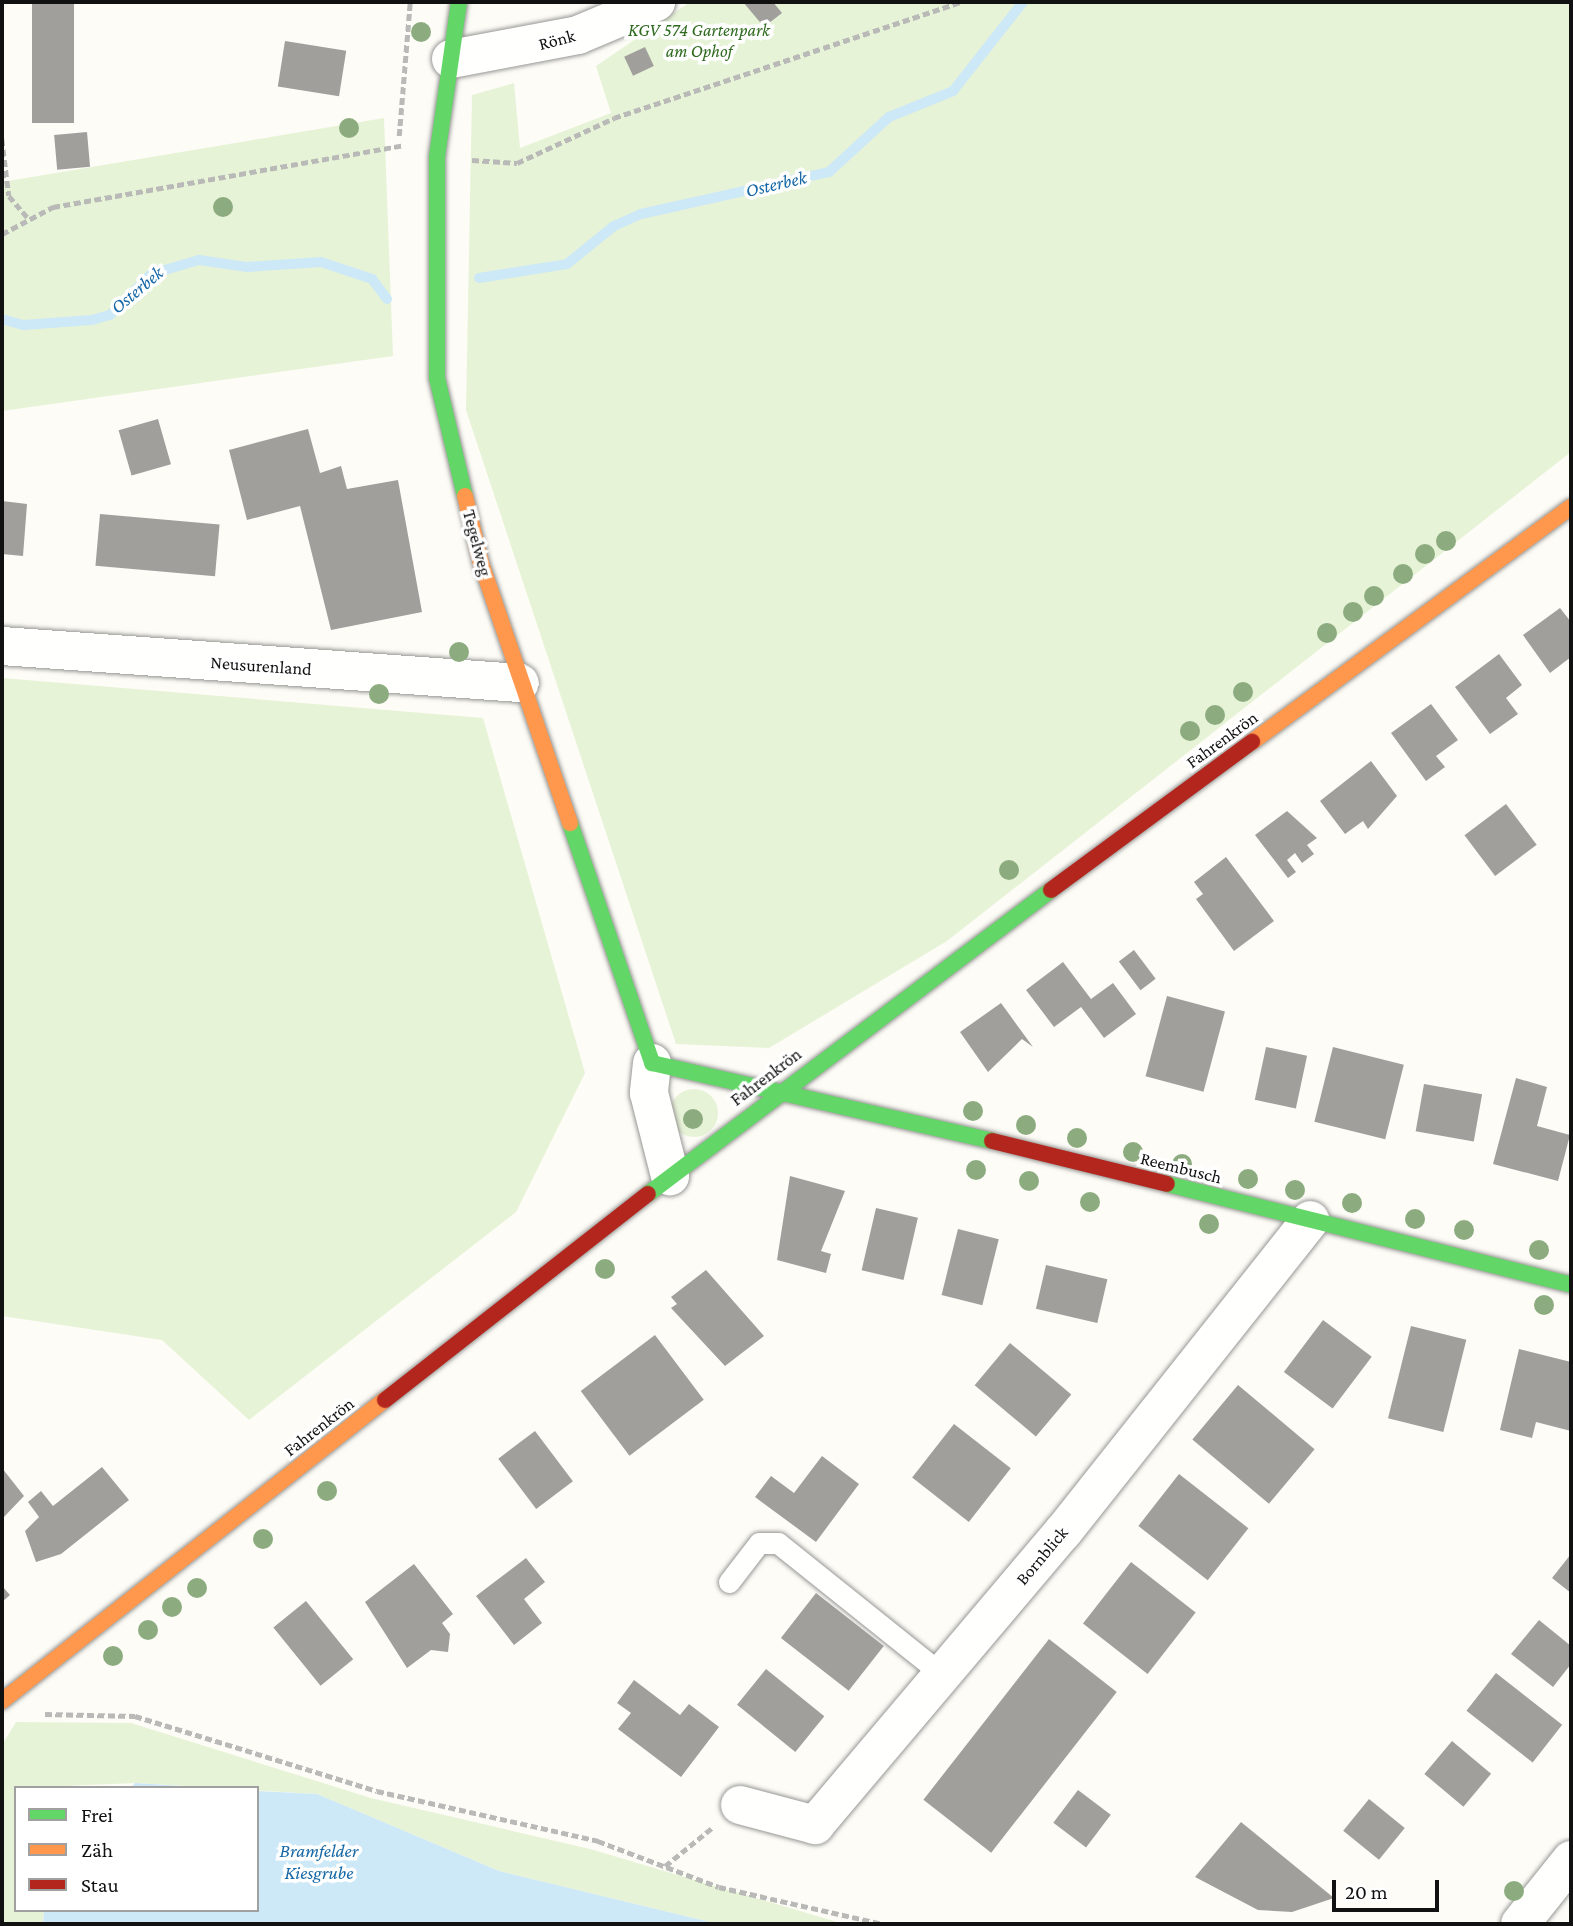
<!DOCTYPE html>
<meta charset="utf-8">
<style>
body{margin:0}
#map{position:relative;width:1573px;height:1926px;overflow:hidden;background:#fdfcf7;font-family:"Crimson Pro",serif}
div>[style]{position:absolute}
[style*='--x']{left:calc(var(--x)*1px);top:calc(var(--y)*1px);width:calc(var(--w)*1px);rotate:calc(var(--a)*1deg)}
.green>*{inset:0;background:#e7f3d7}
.round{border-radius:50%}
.water>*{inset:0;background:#cde8f7}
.stream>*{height:10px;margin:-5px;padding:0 5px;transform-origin:5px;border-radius:5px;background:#cde8f7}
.building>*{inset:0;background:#a19f9c;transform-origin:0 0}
.path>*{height:4.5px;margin-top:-2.25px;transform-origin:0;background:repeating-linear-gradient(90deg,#b9b9b8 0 7px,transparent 0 10.5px)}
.roads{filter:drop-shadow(0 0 2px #979795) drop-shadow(0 0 2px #979795)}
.lane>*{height:21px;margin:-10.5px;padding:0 10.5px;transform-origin:10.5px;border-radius:10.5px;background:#fffffe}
.street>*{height:38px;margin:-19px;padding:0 19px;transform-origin:19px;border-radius:19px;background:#fffffe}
.fast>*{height:16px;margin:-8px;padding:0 8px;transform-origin:8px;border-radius:8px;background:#63d668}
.slow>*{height:16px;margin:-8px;padding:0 8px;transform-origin:8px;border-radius:8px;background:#ff974d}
.jam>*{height:16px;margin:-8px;padding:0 8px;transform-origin:8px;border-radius:8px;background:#b3261e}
.trees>*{width:20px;height:20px;margin:-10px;border-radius:50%;background:#8cac80}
span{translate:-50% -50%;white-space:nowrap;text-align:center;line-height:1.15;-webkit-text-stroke:7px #fff;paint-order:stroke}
.park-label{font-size:18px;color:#2f6b1f;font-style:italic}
.street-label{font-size:18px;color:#111}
.water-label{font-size:19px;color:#1768a6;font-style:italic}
.frame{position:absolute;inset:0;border:4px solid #111;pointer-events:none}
.legend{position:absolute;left:14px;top:1786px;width:245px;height:126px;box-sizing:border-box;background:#fff;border:2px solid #a0a0a0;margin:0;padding:9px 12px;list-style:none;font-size:21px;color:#111}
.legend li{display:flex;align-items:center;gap:14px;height:35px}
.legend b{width:35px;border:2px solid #a0a0a0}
.scale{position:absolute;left:1332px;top:1880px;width:107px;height:32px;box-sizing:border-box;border:4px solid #111;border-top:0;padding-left:9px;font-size:21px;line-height:24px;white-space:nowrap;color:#111;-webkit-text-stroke:5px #fff;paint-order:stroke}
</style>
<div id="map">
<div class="green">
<div style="clip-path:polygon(690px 2px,1571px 2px,1571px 452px,947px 941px,769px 1048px,676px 1044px,466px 410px,472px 95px,514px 83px,520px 148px,611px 113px,596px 66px)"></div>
<div style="clip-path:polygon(384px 118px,393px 356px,2px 411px,2px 182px)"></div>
<div style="clip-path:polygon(2px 678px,483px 718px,585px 1073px,516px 1212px,249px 1420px,162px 1340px,2px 1316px)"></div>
<div class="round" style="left:670px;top:1089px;width:48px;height:48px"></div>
<div style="clip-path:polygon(16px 1722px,131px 1723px,371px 1798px,590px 1849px,844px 1924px,718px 1924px,499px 1871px,317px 1794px,136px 1783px,16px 1788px,16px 1910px,44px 1910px,43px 1924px,2px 1924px,2px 1745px)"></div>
</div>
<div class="water">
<div style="clip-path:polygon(135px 1783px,212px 1788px,131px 1788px)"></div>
<div style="clip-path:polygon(257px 1791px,317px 1794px,499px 1871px,718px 1924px,43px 1924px,44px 1910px,257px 1910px)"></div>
</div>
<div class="stream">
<div style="--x:479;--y:278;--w:89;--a:-9"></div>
<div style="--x:567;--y:264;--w:60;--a:-39"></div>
<div style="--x:614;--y:226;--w:30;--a:-24"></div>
<div style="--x:641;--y:214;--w:193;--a:-12.6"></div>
<div style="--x:829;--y:172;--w:81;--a:-42.5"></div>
<div style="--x:889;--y:117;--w:69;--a:-22.1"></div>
<div style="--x:953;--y:91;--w:113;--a:-51.8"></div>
<div style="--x:2;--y:319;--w:22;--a:16"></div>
<div style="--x:23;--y:325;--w:69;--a:-4.1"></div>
<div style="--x:92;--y:320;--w:19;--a:-16"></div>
<div style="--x:110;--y:315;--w:58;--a:-45"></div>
<div style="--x:151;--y:274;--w:50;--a:-16.3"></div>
<div style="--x:199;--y:260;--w:49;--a:8.3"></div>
<div style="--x:247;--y:267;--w:74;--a:-3.9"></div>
<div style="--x:321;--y:262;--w:54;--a:18.4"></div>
<div style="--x:372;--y:279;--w:25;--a:53"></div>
</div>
<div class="building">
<div style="left:32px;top:2px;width:42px;height:121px"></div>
<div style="clip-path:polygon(743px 2px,773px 2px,782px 13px,764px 27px)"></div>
<div style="left:285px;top:41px;width:62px;height:46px;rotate:9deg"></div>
<div style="left:645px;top:47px;width:21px;height:23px;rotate:65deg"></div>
<div style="left:87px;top:132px;width:35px;height:33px;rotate:85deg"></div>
<div style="left:158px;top:419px;width:47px;height:41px;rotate:74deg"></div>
<div style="clip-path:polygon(308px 429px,320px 473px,341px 466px,347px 489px,398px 480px,422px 612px,331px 630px,300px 506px,247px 520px,229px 450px)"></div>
<div style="clip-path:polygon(2px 501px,27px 504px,23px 556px,2px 554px)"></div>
<div style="left:100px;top:514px;width:120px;height:52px;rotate:5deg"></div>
<div style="clip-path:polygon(1560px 608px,1571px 622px,1571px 657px,1550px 673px,1523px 635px)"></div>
<div style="clip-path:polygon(1499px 654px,1522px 685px,1506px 698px,1518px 714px,1490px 734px,1455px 687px)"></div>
<div style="clip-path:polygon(1431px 704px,1458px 740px,1436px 756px,1445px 767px,1426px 781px,1391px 733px)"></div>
<div style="clip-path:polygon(1371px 761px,1397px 796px,1368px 829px,1363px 821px,1345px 834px,1320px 801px)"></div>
<div style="left:1506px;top:804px;width:51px;height:52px;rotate:53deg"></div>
<div style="clip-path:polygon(1287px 811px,1317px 838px,1307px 845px,1314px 854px,1302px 863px,1295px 853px,1287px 860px,1296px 872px,1288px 878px,1255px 835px)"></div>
<div style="clip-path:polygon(1226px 857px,1274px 921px,1234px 951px,1196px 899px,1203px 894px,1194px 882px)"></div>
<div style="left:1134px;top:950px;width:36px;height:19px;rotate:53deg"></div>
<div style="clip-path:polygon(1063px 962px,1091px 999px,1113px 983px,1136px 1014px,1104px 1038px,1081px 1007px,1054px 1027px,1026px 990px)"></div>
<div style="left:1167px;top:996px;width:60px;height:83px;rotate:15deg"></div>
<div style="clip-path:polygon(1001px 1003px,1033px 1047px,1022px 1039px,988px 1072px,960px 1032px)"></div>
<div style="left:1266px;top:1047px;width:42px;height:54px;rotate:12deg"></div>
<div style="left:1333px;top:1047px;width:73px;height:77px;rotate:14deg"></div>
<div style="clip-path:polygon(1516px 1078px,1547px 1087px,1537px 1126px,1570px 1135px,1558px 1181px,1493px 1164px)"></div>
<div style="left:1424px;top:1084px;width:59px;height:48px;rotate:10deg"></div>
<div style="clip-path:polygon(790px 1176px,845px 1191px,821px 1251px,831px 1254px,826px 1273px,777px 1260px)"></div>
<div style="left:876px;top:1208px;width:43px;height:64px;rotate:13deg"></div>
<div style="left:958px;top:1229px;width:42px;height:68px;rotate:14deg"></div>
<div style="left:1046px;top:1265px;width:63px;height:45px;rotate:13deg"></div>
<div style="clip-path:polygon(706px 1270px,764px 1336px,725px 1366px,671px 1308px,677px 1304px,671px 1297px)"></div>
<div style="left:1323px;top:1320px;width:61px;height:65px;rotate:37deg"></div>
<div style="left:1411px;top:1326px;width:57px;height:95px;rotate:14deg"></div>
<div style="left:655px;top:1335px;width:81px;height:93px;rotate:53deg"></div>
<div style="left:1010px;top:1343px;width:80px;height:55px;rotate:40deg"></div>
<div style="clip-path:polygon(1519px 1349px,1571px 1362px,1571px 1431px,1536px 1422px,1532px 1438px,1500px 1430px)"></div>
<div style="left:1238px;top:1385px;width:100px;height:71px;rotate:40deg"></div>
<div style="left:954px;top:1424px;width:72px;height:68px;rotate:38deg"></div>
<div style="left:535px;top:1431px;width:63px;height:46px;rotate:53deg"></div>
<div style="clip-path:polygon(822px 1456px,859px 1484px,816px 1542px,755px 1497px,771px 1476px,794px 1493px)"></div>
<div style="clip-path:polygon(102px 1467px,129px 1500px,61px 1554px,36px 1562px,25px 1531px,39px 1517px,28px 1502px,41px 1491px,53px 1506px)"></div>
<div style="clip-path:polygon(2px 1468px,24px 1496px,2px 1519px)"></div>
<div style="left:1179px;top:1474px;width:88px;height:66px;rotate:38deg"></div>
<div style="clip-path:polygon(1571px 1554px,1571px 1593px,1552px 1578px)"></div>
<div style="clip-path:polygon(526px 1558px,545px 1582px,524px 1599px,542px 1623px,514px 1645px,476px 1596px)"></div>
<div style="left:1131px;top:1562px;width:82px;height:78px;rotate:38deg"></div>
<div style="clip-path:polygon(414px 1564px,453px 1614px,442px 1623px,450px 1634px,448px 1652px,431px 1650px,407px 1668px,365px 1602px)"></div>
<div style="clip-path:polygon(2px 1586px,10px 1595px,2px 1602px)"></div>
<div style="left:816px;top:1593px;width:86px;height:57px;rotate:38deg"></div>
<div style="left:306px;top:1601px;width:75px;height:42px;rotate:51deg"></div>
<div style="clip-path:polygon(1539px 1620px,1571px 1646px,1571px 1664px,1553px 1687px,1511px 1654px)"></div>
<div style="left:1049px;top:1639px;width:86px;height:204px;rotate:38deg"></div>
<div style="left:766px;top:1669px;width:75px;height:46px;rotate:39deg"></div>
<div style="left:1496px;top:1673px;width:84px;height:48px;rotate:38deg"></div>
<div style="clip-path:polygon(634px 1680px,680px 1715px,689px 1704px,719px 1727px,681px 1777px,618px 1729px,631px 1713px,617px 1703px)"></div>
<div style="left:1452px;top:1741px;width:51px;height:43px;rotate:40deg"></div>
<div style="left:1078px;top:1790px;width:41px;height:41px;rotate:37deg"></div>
<div style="left:1369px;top:1799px;width:46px;height:41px;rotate:39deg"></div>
<div style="clip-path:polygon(1241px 1822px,1334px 1898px,1292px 1912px,1258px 1910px,1195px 1877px)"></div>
</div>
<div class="path">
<div style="--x:399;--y:136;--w:134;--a:-85.3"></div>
<div style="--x:2;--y:139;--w:57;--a:83"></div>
<div style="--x:9;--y:196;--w:28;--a:49"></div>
<div style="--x:472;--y:160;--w:45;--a:3.8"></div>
<div style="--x:517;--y:163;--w:107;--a:-24.9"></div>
<div style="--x:614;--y:118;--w:365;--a:-18.5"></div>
<div style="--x:2;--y:234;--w:58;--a:-27.9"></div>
<div style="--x:53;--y:207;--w:355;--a:-10"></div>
<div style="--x:45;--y:1714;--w:90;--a:1.3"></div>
<div style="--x:135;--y:1716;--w:253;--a:17.2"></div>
<div style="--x:377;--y:1791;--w:227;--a:12.7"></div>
<div style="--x:598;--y:1841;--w:129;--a:20.8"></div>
<div style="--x:719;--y:1887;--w:168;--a:12.7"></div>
<div style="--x:665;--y:1866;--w:62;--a:-39.1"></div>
</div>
<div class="roads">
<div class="lane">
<div style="--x:729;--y:1582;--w:49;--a:-52.4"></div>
<div style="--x:759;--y:1543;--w:19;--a:0"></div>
<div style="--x:778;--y:1543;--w:211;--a:38.7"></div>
</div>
<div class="street">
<div style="--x:451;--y:59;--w:129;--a:-10.7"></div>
<div style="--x:578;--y:35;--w:85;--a:-22.9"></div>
<div style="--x:2;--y:646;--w:519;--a:4.09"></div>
<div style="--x:652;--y:1063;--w:30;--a:96"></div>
<div style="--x:649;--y:1093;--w:86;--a:75.8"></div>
<div style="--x:740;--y:1805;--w:78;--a:14.9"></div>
<div style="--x:815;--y:1825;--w:384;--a:-49.8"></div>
<div style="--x:1063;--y:1532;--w:398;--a:-51.6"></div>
<div style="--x:1520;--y:1924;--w:82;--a:-51.4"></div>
</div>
<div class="fast">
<div style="--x:459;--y:2;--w:157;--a:98.1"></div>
<div style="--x:437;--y:157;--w:221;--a:90"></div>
<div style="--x:437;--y:378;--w:121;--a:76.7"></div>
<div style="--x:570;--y:823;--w:254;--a:71.1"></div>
<div style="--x:652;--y:1063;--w:349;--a:12.9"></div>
<div style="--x:1167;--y:1184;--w:416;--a:14"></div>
<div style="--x:648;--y:1194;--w:505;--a:-37.03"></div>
</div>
<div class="slow">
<div style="--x:465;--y:496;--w:69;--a:76.6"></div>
<div style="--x:481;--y:563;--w:275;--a:71.1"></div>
<div style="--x:1252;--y:742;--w:396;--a:-36.4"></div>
<div style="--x:2;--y:1701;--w:487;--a:-38.2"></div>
</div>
<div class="jam">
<div style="--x:1051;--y:890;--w:250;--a:-36.4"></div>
<div style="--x:992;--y:1141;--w:180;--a:13.8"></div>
<div style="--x:385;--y:1400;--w:334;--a:-38.1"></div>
</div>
</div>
<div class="trees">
<div style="left:421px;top:32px"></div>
<div style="left:349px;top:128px"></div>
<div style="left:223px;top:207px"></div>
<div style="left:1446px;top:541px"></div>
<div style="left:1425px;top:554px"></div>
<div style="left:1403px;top:574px"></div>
<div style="left:1374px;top:596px"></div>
<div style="left:1353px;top:612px"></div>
<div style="left:1327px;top:633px"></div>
<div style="left:459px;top:652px"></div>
<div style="left:1243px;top:692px"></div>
<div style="left:379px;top:694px"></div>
<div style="left:1215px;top:715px"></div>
<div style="left:1190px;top:731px"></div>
<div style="left:1009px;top:870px"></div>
<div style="left:973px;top:1111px"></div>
<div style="left:693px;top:1119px"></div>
<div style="left:1026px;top:1125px"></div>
<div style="left:1077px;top:1138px"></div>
<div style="left:1133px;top:1152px"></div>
<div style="left:1182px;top:1164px"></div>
<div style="left:976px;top:1170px"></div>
<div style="left:1248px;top:1179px"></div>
<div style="left:1029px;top:1181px"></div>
<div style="left:1295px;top:1190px"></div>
<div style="left:1090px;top:1202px"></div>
<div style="left:1352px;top:1203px"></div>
<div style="left:1415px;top:1219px"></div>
<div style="left:1209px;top:1224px"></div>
<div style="left:1464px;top:1230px"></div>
<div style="left:1539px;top:1250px"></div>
<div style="left:605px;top:1269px"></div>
<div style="left:1544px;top:1305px"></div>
<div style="left:327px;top:1491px"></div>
<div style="left:263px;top:1539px"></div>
<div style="left:197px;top:1588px"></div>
<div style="left:172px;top:1607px"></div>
<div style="left:148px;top:1630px"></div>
<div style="left:113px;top:1656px"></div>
<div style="left:1514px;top:1891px"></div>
</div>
<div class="park-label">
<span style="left:699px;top:41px">KGV 574 Gartenpark<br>am Ophof</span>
</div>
<div class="street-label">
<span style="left:557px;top:40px;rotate:-15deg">Rönk</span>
<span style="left:477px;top:543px;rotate:75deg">Tegelweg</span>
<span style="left:261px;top:666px;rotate:4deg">Neusurenland</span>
<span style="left:1222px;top:740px;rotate:-36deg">Fahrenkrön</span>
<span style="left:766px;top:1077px;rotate:-37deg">Fahrenkrön</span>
<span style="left:1181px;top:1168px;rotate:14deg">Reembusch</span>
<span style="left:319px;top:1427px;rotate:-38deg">Fahrenkrön</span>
<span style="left:1042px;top:1556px;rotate:-50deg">Bornblick</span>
</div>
<div class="water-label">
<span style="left:776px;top:184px;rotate:-13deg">Osterbek</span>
<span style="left:137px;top:290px;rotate:-40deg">Osterbek</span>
<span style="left:319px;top:1862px">Bramfelder<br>Kiesgrube</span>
</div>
<div class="frame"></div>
<ul class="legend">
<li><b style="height:9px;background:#63d668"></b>Frei</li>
<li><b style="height:9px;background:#ff974d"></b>Zäh</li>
<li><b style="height:9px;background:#b3261e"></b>Stau</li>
</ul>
<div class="scale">20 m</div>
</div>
